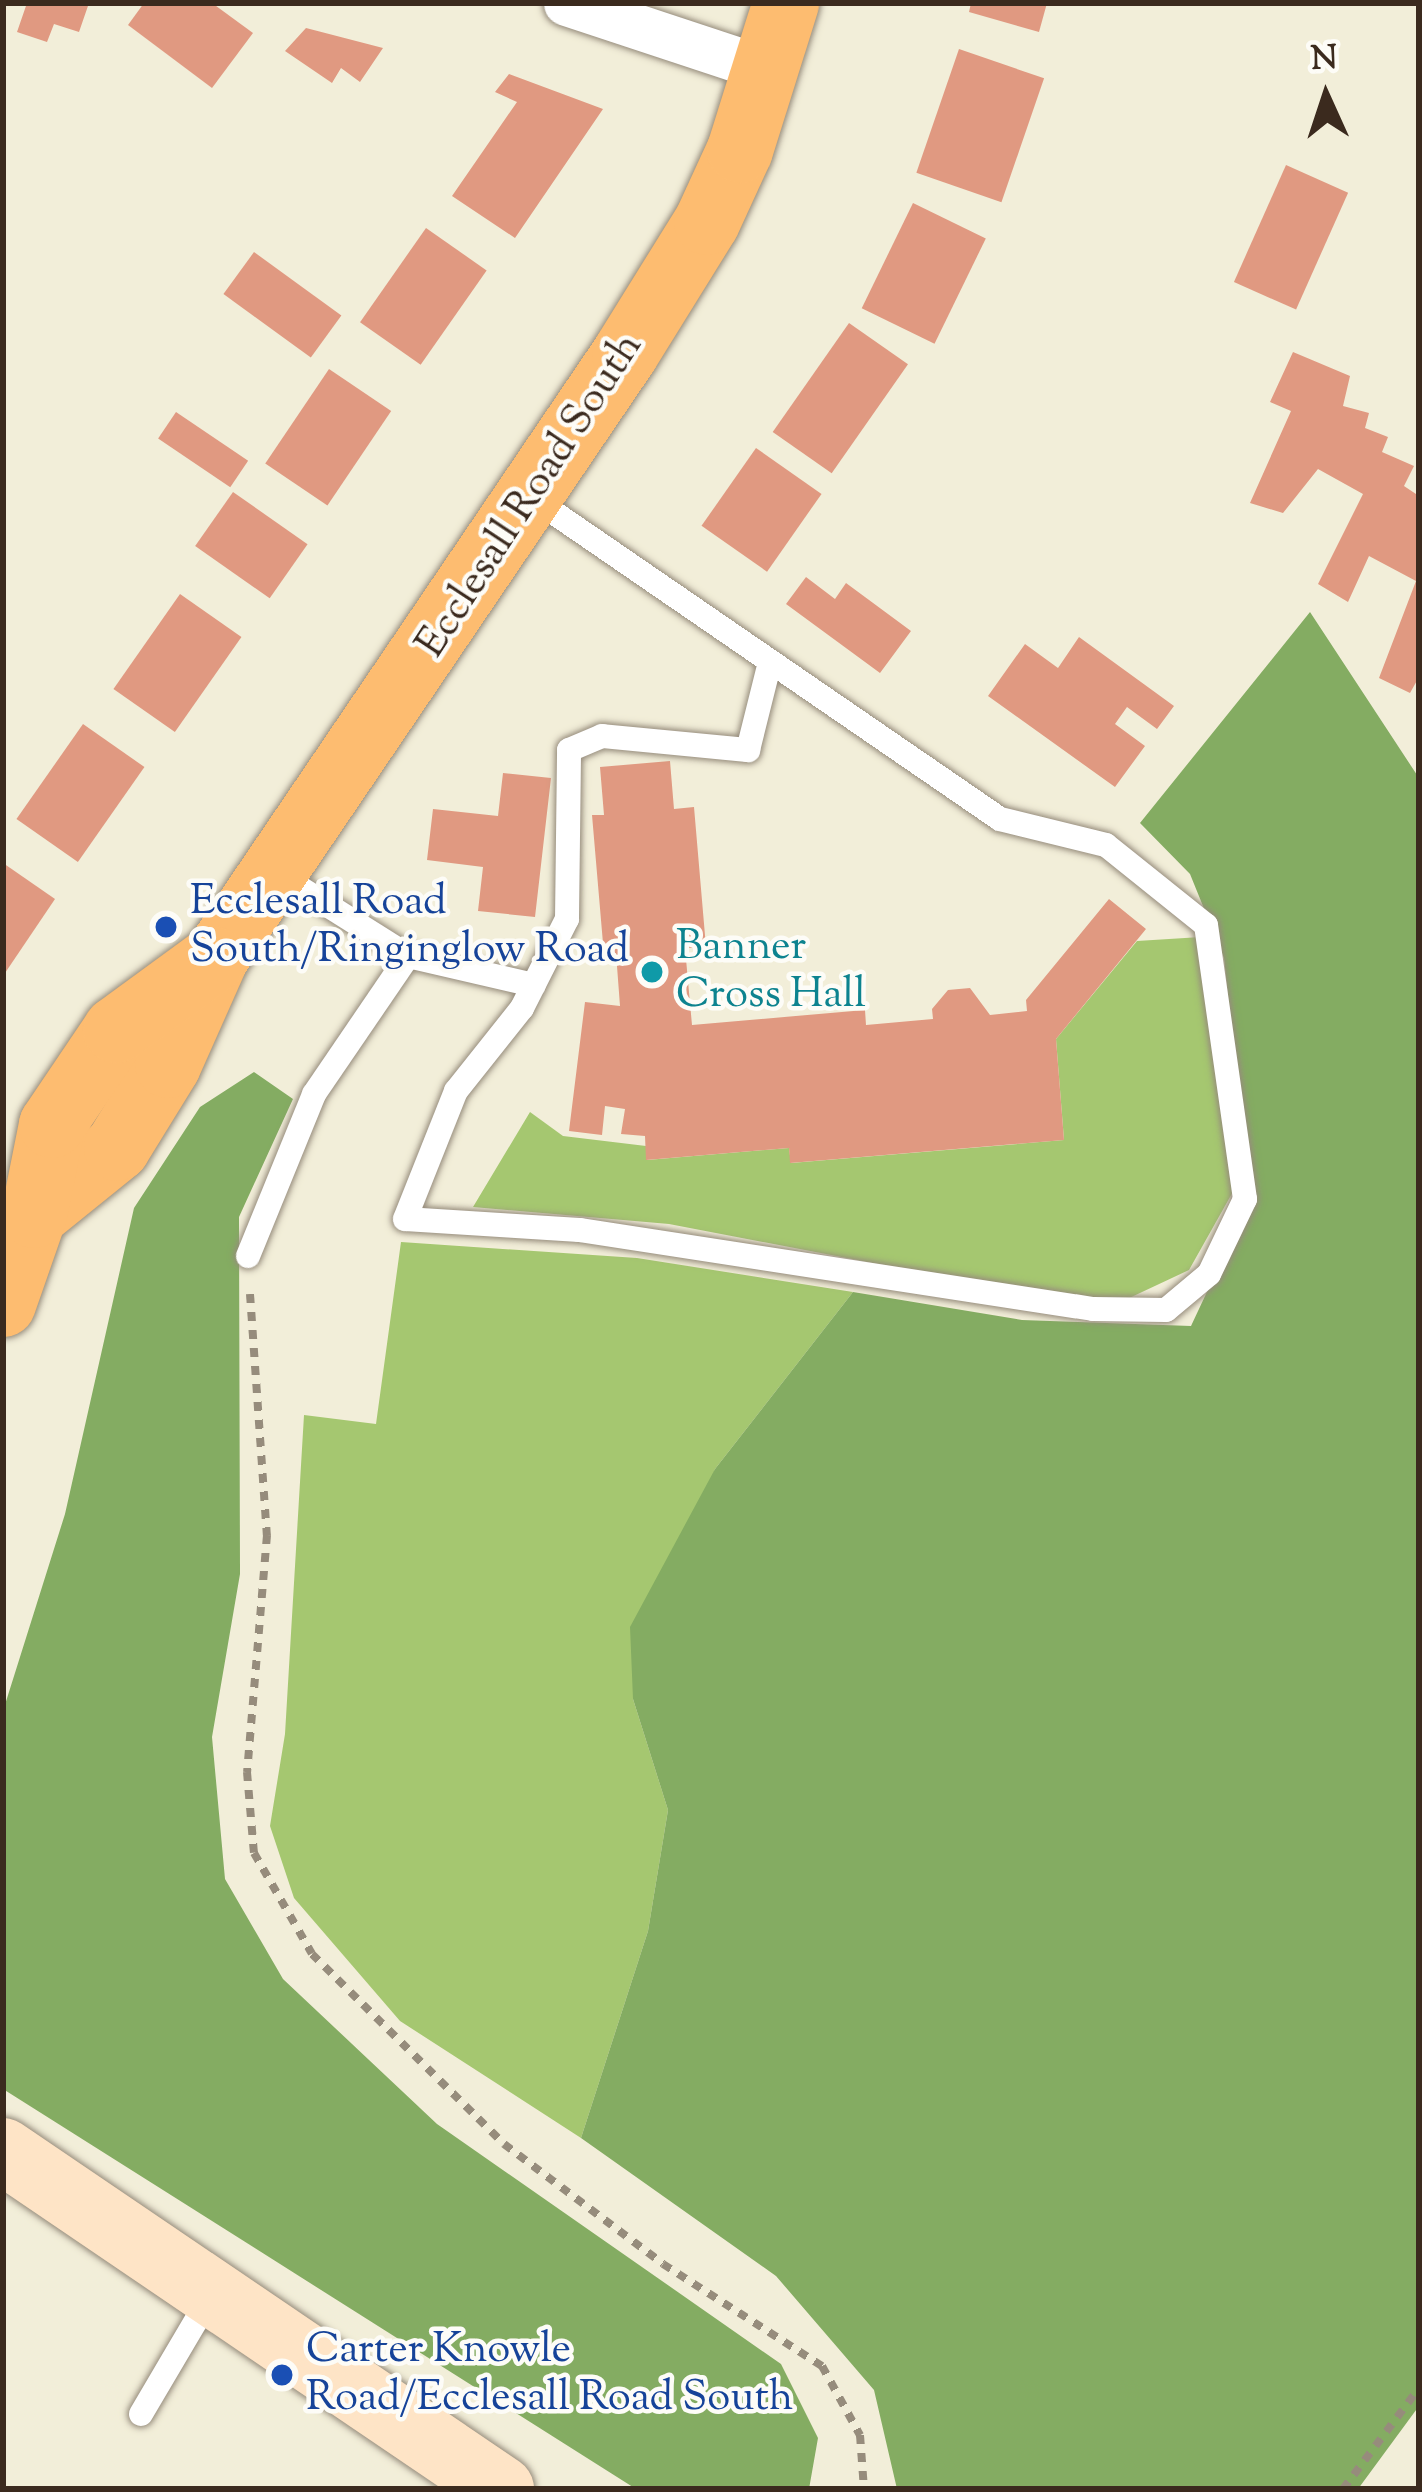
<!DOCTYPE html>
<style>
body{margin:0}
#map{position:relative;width:1422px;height:2492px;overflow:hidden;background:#f2eed9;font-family:"Sorts Mill Goudy",serif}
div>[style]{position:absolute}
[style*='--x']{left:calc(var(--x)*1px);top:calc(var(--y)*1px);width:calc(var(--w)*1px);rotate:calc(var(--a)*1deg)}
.green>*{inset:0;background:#a5c770}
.forest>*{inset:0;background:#84ac62}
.building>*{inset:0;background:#e09981;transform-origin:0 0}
.path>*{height:8px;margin-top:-4px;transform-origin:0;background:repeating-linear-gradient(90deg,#968c7c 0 9px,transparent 0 18px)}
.roads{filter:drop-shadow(0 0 3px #968c7c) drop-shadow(0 0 3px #968c7c)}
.lane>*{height:24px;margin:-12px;padding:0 12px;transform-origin:12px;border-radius:12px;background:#fff}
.street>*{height:45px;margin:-22.5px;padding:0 22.5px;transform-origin:22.5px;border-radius:22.5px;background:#fff}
.secondary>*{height:66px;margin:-33px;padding:0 33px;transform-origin:33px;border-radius:33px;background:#fee4c6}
.primary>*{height:66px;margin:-33px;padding:0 33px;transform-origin:33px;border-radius:33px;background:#fdbc70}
.dots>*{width:33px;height:33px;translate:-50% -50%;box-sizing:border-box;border:6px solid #fdfcf7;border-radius:50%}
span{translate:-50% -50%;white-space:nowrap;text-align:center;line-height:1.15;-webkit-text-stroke:9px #fdfcf7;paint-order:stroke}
.street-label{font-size:42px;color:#3b2a1e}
.transit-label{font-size:42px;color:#164399}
.left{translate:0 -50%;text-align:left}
.culture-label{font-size:42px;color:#0d838f}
.frame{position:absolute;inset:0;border:6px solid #3b2a1e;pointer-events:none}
.north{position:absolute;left:1266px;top:36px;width:120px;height:120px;-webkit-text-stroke:9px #fdfcf7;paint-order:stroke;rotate:357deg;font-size:33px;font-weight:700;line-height:48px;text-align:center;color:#3b2a1e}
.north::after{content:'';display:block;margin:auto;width:42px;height:54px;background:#3b2a1e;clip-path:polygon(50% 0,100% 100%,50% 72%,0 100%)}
</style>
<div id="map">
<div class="green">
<div style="clip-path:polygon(1201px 937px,1239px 1181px,1189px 1270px,1125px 1300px,1040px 1295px,669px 1224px,473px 1207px,530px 1112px,563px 1136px,646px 1146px,647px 1160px,789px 1148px,791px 1163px,1064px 1140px,1056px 1039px,1137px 941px)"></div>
<div style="clip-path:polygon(401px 1242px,637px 1258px,853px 1292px,715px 1469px,633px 1699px,668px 1810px,648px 1931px,581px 2138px,400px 2021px,294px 1898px,270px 1826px,285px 1734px,304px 1415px,376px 1424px)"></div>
</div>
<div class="forest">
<div style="clip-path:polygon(1310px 612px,1419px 778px,1419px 2406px,1358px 2489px,897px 2489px,874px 2390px,776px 2276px,581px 2138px,648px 1931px,668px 1810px,633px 1699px,630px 1627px,715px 1469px,853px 1292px,1022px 1320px,1191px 1326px,1250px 1200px,1224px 958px,1190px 874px,1140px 823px)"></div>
<div style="clip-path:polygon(254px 1072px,293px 1099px,239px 1217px,240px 1574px,212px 1737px,225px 1879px,283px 1979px,437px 2124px,781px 2364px,818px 2438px,809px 2489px,636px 2489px,3px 2089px,3px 1711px,65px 1514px,134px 1208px,200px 1107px)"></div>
</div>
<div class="building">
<div style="clip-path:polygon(27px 3px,89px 3px,79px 32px,54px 24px,47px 42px,17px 32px)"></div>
<div style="clip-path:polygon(144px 3px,212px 3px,253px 33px,212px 88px,128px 25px)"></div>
<div style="clip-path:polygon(971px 3px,1047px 3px,1039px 32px,969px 12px)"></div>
<div style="clip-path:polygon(306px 28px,383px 48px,360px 82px,341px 68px,332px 83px,285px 51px)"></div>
<div style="left:959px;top:49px;width:90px;height:131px;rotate:19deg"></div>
<div style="clip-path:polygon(509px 74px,603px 109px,515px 238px,452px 196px,517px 102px,495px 92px)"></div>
<div style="left:1286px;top:165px;width:68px;height:128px;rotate:24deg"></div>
<div style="left:913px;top:203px;width:81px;height:117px;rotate:26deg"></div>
<div style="left:426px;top:228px;width:74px;height:115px;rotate:35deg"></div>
<div style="left:254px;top:252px;width:108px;height:52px;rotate:36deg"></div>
<div style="left:849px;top:323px;width:72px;height:133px;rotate:35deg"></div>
<div style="clip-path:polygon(1293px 352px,1350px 376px,1343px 406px,1369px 413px,1365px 428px,1388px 437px,1382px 452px,1414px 466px,1404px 486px,1419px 496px,1419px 677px,1410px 693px,1379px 678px,1416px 581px,1369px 556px,1348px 602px,1318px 584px,1363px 494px,1318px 469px,1283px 513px,1250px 503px,1291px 411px,1270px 402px)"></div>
<div style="left:329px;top:369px;width:75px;height:114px;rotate:34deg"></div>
<div style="left:176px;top:412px;width:87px;height:32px;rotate:34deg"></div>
<div style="left:756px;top:448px;width:80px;height:95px;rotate:35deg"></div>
<div style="left:233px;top:492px;width:91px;height:66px;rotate:35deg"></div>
<div style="clip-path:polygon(806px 577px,835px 599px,846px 583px,911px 631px,880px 673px,786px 604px)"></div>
<div style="left:180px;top:594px;width:75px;height:116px;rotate:35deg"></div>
<div style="clip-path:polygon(1079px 637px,1174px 706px,1157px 729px,1127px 707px,1115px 724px,1145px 746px,1115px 787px,988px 696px,1025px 644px,1058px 668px)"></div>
<div style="left:83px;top:724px;width:75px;height:116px;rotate:35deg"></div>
<div style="clip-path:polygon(670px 761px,674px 809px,694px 807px,706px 947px,685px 948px,692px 1025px,865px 1010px,866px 1025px,933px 1019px,932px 1009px,948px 990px,970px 988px,990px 1015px,1027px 1011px,1026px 1000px,1109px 899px,1146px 929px,1056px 1039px,1064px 1140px,790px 1163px,789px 1148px,646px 1160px,645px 1136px,621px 1134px,625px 1109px,605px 1106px,602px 1135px,569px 1131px,585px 1002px,620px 1006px,616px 953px,604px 955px,592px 815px,604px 815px,600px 767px)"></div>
<div style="clip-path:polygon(503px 773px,551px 778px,535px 917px,478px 911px,483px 867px,427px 860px,433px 809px,498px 816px)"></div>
<div style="clip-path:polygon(3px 863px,55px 899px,3px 976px)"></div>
</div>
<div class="path">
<div style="--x:250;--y:1294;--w:242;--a:86"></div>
<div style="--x:267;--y:1535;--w:238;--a:94.8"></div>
<div style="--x:247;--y:1772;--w:81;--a:85.1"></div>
<div style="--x:254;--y:1853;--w:116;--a:60.1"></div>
<div style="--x:312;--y:1954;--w:270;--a:44.7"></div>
<div style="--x:504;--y:2144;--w:199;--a:37"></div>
<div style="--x:663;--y:2264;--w:189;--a:32.7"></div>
<div style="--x:822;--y:2366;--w:79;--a:61.2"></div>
<div style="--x:860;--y:2435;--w:54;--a:85.8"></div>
<div style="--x:1343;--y:2489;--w:126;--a:-53"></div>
</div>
<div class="roads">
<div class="lane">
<div style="--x:534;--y:499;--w:565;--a:34.48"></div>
<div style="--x:1000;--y:819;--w:109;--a:13.8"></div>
<div style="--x:1106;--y:845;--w:128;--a:38.7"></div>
<div style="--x:1206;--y:925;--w:277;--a:81.9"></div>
<div style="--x:1245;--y:1199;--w:83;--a:115.6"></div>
<div style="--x:1209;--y:1274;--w:56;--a:140.1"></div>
<div style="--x:1166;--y:1310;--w:73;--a:-179.2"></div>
<div style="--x:1093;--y:1309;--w:520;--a:-171.26"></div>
<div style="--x:579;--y:1230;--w:174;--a:-176.4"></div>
<div style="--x:405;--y:1219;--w:138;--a:-68.3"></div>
<div style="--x:456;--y:1091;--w:106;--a:-51.5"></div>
<div style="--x:522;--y:1008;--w:100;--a:-63.2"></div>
<div style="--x:567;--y:919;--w:169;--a:-89.3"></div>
<div style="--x:569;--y:750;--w:36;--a:-23"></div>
<div style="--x:602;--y:736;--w:147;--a:5.5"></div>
<div style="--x:748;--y:750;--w:91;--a:-76"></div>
<div style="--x:278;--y:874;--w:154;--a:32.2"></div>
<div style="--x:248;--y:1256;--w:175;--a:-67.8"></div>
<div style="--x:314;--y:1094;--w:167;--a:-55.7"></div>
<div style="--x:408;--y:956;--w:129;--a:13"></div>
<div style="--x:141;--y:2414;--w:136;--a:-59.5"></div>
</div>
<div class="street">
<div style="--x:566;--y:3;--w:213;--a:18.3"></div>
</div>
<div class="secondary">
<div style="--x:3;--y:2151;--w:602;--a:34.17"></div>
</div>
<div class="primary">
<div style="--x:34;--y:1215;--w:107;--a:-38.9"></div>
<div style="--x:117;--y:1148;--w:97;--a:-58.4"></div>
<div style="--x:168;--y:1065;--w:118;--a:-66"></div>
<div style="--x:216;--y:957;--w:729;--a:-55.85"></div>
<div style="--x:625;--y:354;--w:155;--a:-58.2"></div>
<div style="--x:707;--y:222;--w:79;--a:-65.4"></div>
<div style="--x:740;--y:150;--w:154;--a:-72.6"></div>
<div style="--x:3;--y:1304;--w:94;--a:-70.8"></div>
<div style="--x:34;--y:1215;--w:92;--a:-78.7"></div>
<div style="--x:52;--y:1125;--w:115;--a:-56"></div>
<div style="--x:116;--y:1030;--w:120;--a:-36.2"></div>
</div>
</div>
<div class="dots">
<div style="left:166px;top:927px;background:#1a4fb4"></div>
<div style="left:652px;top:972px;background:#0f9aa8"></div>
<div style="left:282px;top:2375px;background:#1a4fb4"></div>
</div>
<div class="street-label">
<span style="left:531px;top:496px;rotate:-57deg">Ecclesall Road South</span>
</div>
<div class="transit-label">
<span class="left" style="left:190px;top:927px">Ecclesall Road<br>South/Ringinglow Road</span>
<span class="left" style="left:306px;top:2375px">Carter Knowle<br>Road/Ecclesall Road South</span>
</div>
<div class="culture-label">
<span class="left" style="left:676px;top:972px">Banner<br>Cross Hall</span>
</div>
<div class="frame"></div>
<div class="north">N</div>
</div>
